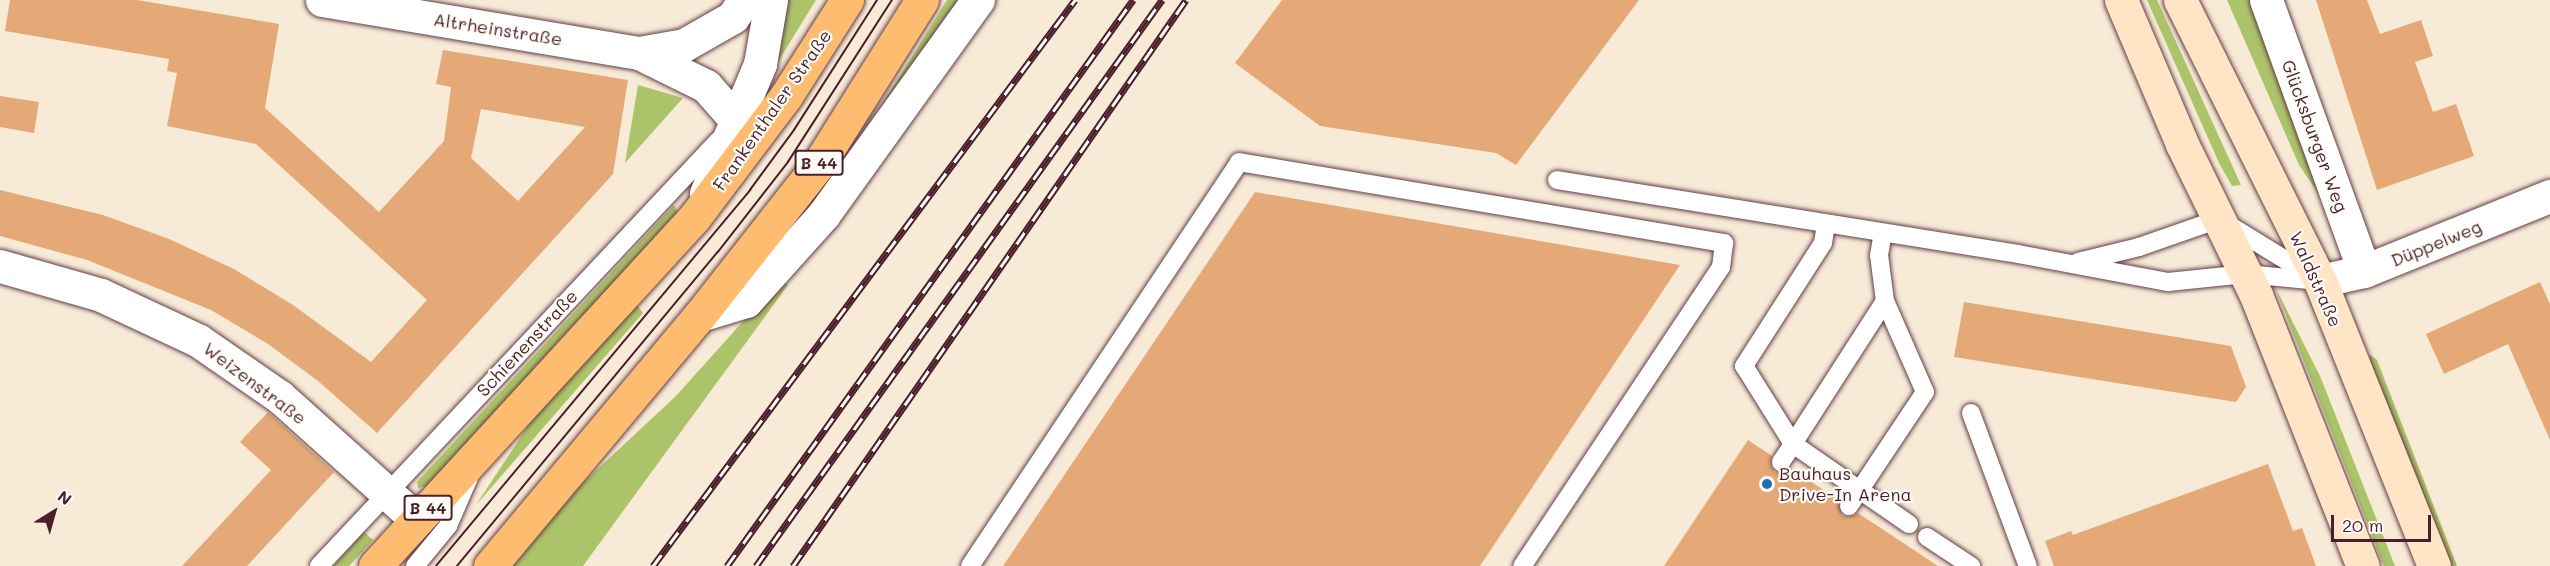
<!DOCTYPE html>
<meta charset="utf-8">
<style>
body{margin:0}
#map{position:relative;width:2550px;height:566px;overflow:hidden;background:#f7ead7;font-family:Mali,sans-serif}
div>[style]{position:absolute}
[style*='--x']{left:calc(var(--x)*1px);top:calc(var(--y)*1px);width:calc(var(--w)*1px);rotate:calc(var(--a)*1deg)}
.green>*{inset:0;background:#acc469}
.building>*{inset:0;background:#e4a976}
.roads{filter:drop-shadow(0 0 2px #643d45) drop-shadow(0 0 2px #643d45)}
.service>*{height:18px;margin:-9px;padding:0 9px;transform-origin:9px;border-radius:9px;background:#fff}
.minor>*{height:33px;margin:-16.5px;padding:0 16.5px;transform-origin:16.5px;border-radius:16.5px;background:#fff}
.tertiary>*{height:33px;margin:-16.5px;padding:0 16.5px;transform-origin:16.5px;border-radius:16.5px;background:#fff}
.secondary>*{height:33px;margin:-16.5px;padding:0 16.5px;transform-origin:16.5px;border-radius:16.5px;background:#ffe4c6}
.primary>*{height:33px;margin:-16.5px;padding:0 16.5px;transform-origin:16.5px;border-radius:16.5px;background:#febc70}
.tram>*{height:1.5px;margin:-0.75px;padding:0 0.75px;transform-origin:0.75px;border-radius:0.75px;background:#4a1f2b}
.rail>*{height:7px;margin-top:-3.5px;transform-origin:0;background:repeating-linear-gradient(90deg,#fdfcf7 0 14px,#4a1f2b 0 28px);box-sizing:border-box;border-block:2px solid #4a1f2b}
.dots>*{width:16px;height:16px;translate:-50% -50%;box-sizing:border-box;border:3px solid #fdfcf7;border-radius:50%}
span{translate:-50% -50%;white-space:nowrap;text-align:center;line-height:1.15;-webkit-text-stroke:4.5px #fdfcf7;paint-order:stroke}
.shield-label span{padding:2px 4px;background:#fdfcf7;border:2px solid;border-radius:4px;-webkit-text-stroke-width:0}
.shield-label{font-size:16px;color:#4a1f2b;font-weight:700}
.street-label{font-size:18px;color:#4a1f2b}
.poi-label{font-size:18px;color:#4a1f2b}
.left{translate:0 -50%;text-align:left}
.north{position:absolute;left:24px;top:482px;width:60px;height:60px;-webkit-text-stroke:4px #fdfcf7;paint-order:stroke;rotate:37deg;font-size:16px;font-weight:700;line-height:24px;text-align:center;color:#4a1f2b}
.north::after{content:'';display:block;margin:auto;width:21px;height:27px;background:#4a1f2b;clip-path:polygon(50% 0,100% 100%,50% 72%,0 100%)}
.scale{position:absolute;left:2331px;top:515px;width:100px;height:27px;box-sizing:border-box;border:3px solid #4a1f2b;border-top:0;padding-left:8px;font-size:18px;line-height:21px;white-space:nowrap;color:#4a1f2b;-webkit-text-stroke:4px #fdfcf7;paint-order:stroke}
</style>
<div id="map">
<div class="green">
<div style="clip-path:polygon(788px 0,816px 0,768px 78px)"></div>
<div style="clip-path:polygon(947px 0,962px 0,875px 116px)"></div>
<div style="clip-path:polygon(2147px 0,2157px 0,2241px 185px,2232px 186px,2219px 163px)"></div>
<div style="clip-path:polygon(2227px 0,2250px 0,2329px 209px,2299px 165px)"></div>
<div style="clip-path:polygon(638px 85px,683px 98px,625px 163px)"></div>
<div style="clip-path:polygon(674px 205px,681px 219px,428px 486px,418px 488px,417px 482px)"></div>
<div style="clip-path:polygon(781px 279px,788px 285px,583px 566px,513px 566px,575px 490px,676px 396px)"></div>
<div style="clip-path:polygon(2275px 287px,2320px 376px,2395px 566px,2384px 566px)"></div>
<div style="clip-path:polygon(637px 305px,643px 313px,476px 505px,530px 423px)"></div>
<div style="clip-path:polygon(2371px 355px,2377px 360px,2457px 566px,2449px 566px,2367px 359px)"></div>
<div style="clip-path:polygon(364px 532px,373px 540px,349px 566px,333px 566px)"></div>
</div>
<div class="building">
<div style="clip-path:polygon(evenodd,10px 0,137px 0,279px 24px,265px 108px,379px 212px,444px 141px,451px 87px,436px 84px,443px 50px,628px 80px,613px 174px,377px 433px,318px 381px,268px 344px,211px 310px,87px 260px,0 236px,0 190px,103px 215px,169px 239px,234px 269px,293px 305px,371px 362px,427px 300px,256px 144px,167px 126px,177px 73px,167px 71px,169px 59px,5px 31px,10px 0,481px 109px,585px 127px,518px 201px,471px 158px,481px 109px)"></div>
<div style="clip-path:polygon(1282px 0,1639px 0,1516px 165px,1496px 153px,1320px 126px,1235px 63px)"></div>
<div style="clip-path:polygon(2316px 0,2367px 0,2380px 34px,2421px 20px,2433px 56px,2415px 62px,2433px 112px,2456px 104px,2474px 156px,2377px 190px)"></div>
<div style="clip-path:polygon(0 96px,39px 102px,34px 133px,0 127px)"></div>
<div style="clip-path:polygon(1255px 192px,1680px 265px,1480px 566px,1003px 566px)"></div>
<div style="clip-path:polygon(2540px 282px,2550px 304px,2550px 440px,2508px 344px,2444px 374px,2426px 334px)"></div>
<div style="clip-path:polygon(1964px 302px,2231px 346px,2246px 387px,2236px 402px,1954px 357px)"></div>
<div style="clip-path:polygon(268px 412px,334px 472px,247px 566px,182px 566px,271px 470px,240px 442px)"></div>
<div style="clip-path:polygon(1748px 440px,1772px 456px,1771px 466px,1775px 472px,1790px 468px,1839px 500px,1842px 515px,1849px 517px,1858px 513px,1938px 566px,1664px 566px)"></div>
<div style="clip-path:polygon(2268px 464px,2293px 531px,2302px 528px,2316px 566px,2054px 566px,2045px 541px,2071px 531px,2073px 535px)"></div>
</div>
<div class="roads">
<div class="service">
<div style="--x:1557;--y:180;--w:467;--a:9.1"></div>
<div style="--x:2018;--y:254;--w:153;--a:10.6"></div>
<div style="--x:2168;--y:282;--w:78;--a:-5.9"></div>
<div style="--x:2246;--y:274;--w:74;--a:5.4"></div>
<div style="--x:2078;--y:262;--w:63;--a:-13.8"></div>
<div style="--x:2139;--y:247;--w:85;--a:-19.3"></div>
<div style="--x:2219;--y:219;--w:113;--a:31.6"></div>
<div style="--x:1885;--y:301;--w:170;--a:122.8"></div>
<div style="--x:1793;--y:444;--w:141;--a:34.6"></div>
<div style="--x:1971;--y:413;--w:163;--a:69.6"></div>
<div style="--x:1781;--y:462;--w:22;--a:-56"></div>
<div style="--x:1793;--y:444;--w:92;--a:-122.1"></div>
<div style="--x:1744;--y:366;--w:146;--a:-57.3"></div>
<div style="--x:1823;--y:243;--w:19;--a:-81"></div>
<div style="--x:1849;--y:506;--w:137;--a:-56.3"></div>
<div style="--x:1925;--y:392;--w:99;--a:-113.7"></div>
<div style="--x:1885;--y:301;--w:46;--a:-97.4"></div>
<div style="--x:1879;--y:255;--w:22;--a:-80"></div>
<div style="--x:1927;--y:537;--w:53;--a:33.4"></div>
<div style="--x:319;--y:566;--w:584;--a:-46.8"></div>
<div style="--x:415;--y:566;--w:52;--a:-50.5"></div>
<div style="--x:448;--y:526;--w:56;--a:-66.7"></div>
<div style="--x:970;--y:566;--w:485;--a:-56.3"></div>
<div style="--x:1239;--y:162;--w:492;--a:9.5"></div>
<div style="--x:1724;--y:243;--w:24;--a:97"></div>
<div style="--x:1721;--y:267;--w:359;--a:123.6"></div>
</div>
<div class="minor">
<div style="--x:322;--y:0;--w:321;--a:9.5"></div>
<div style="--x:639;--y:53;--w:75;--a:26.2"></div>
<div style="--x:706;--y:86;--w:47;--a:48.5"></div>
<div style="--x:2266;--y:0;--w:288;--a:70.1"></div>
<div style="--x:639;--y:53;--w:46;--a:-10.1"></div>
<div style="--x:684;--y:45;--w:56;--a:-29.7"></div>
<div style="--x:733;--y:17;--w:20;--a:-57"></div>
<div style="--x:0;--y:266;--w:105;--a:16"></div>
<div style="--x:101;--y:295;--w:108;--a:25.1"></div>
<div style="--x:199;--y:341;--w:98;--a:34.7"></div>
<div style="--x:280;--y:397;--w:184;--a:41.9"></div>
<div style="--x:2320;--y:281;--w:45;--a:-12.8"></div>
<div style="--x:2364;--y:271;--w:201;--a:-22"></div>
</div>
<div class="tertiary">
<div style="--x:706;--y:193;--w:140;--a:-67.3"></div>
<div style="--x:760;--y:64;--w:65;--a:-80.2"></div>
<div style="--x:700;--y:315;--w:48;--a:-16.9"></div>
<div style="--x:746;--y:301;--w:117;--a:-48.1"></div>
<div style="--x:824;--y:214;--w:264;--a:-54.3"></div>
</div>
<div class="secondary">
<div style="--x:2121;--y:0;--w:156;--a:67"></div>
<div style="--x:2182;--y:144;--w:168;--a:63.9"></div>
<div style="--x:2256;--y:295;--w:291;--a:68.5"></div>
<div style="--x:2180;--y:0;--w:314;--a:63.5"></div>
<div style="--x:2320;--y:281;--w:307;--a:68.2"></div>
</div>
<div class="primary">
<div style="--x:375;--y:566;--w:472;--a:-47.5"></div>
<div style="--x:694;--y:218;--w:153;--a:-53"></div>
<div style="--x:786;--y:96;--w:114;--a:-57.6"></div>
<div style="--x:490;--y:566;--w:327;--a:-50.1"></div>
<div style="--x:700;--y:315;--w:191;--a:-51.8"></div>
<div style="--x:818;--y:165;--w:195;--a:-57.8"></div>
</div>
</div>
<div class="tram">
<div style="--x:436;--y:566;--w:490;--a:-50.1"></div>
<div style="--x:750;--y:190;--w:74;--a:-53.7"></div>
<div style="--x:794;--y:130;--w:154;--a:-57.4"></div>
<div style="--x:457;--y:566;--w:408;--a:-50.3"></div>
<div style="--x:718;--y:252;--w:114;--a:-52.1"></div>
<div style="--x:788;--y:162;--w:193;--a:-57.3"></div>
</div>
<div class="rail">
<div style="--x:653;--y:566;--w:706;--a:-53.29"></div>
<div style="--x:727;--y:566;--w:697;--a:-54.35"></div>
<div style="--x:756;--y:566;--w:697;--a:-54.35"></div>
<div style="--x:793;--y:566;--w:689;--a:-55.23"></div>
</div>
<div class="dots">
<div style="left:1767px;top:484px;background:#1f6fb2"></div>
</div>
<div class="shield-label">
<span style="left:819px;top:163px">B 44</span>
<span style="left:428px;top:508px">B 44</span>
</div>
<div class="street-label">
<span style="left:498px;top:29px;rotate:9deg">Altrheinstraße</span>
<span style="left:772px;top:110px;rotate:-55deg">Frankenthaler Straße</span>
<span style="left:2315px;top:136px;rotate:70deg">Glücksburger Weg</span>
<span style="left:2436px;top:243px;rotate:-22deg">Düppelweg</span>
<span style="left:2316px;top:279px;rotate:66deg">Waldstraße</span>
<span style="left:527px;top:343px;rotate:-47deg">Schienenstraße</span>
<span style="left:255px;top:383px;rotate:37deg">Weizenstraße</span>
</div>
<div class="poi-label">
<span class="left" style="left:1779px;top:484px">Bauhaus<br>Drive-In Arena</span>
</div>
<div class="north">N</div>
<div class="scale">20 m</div>
</div>
